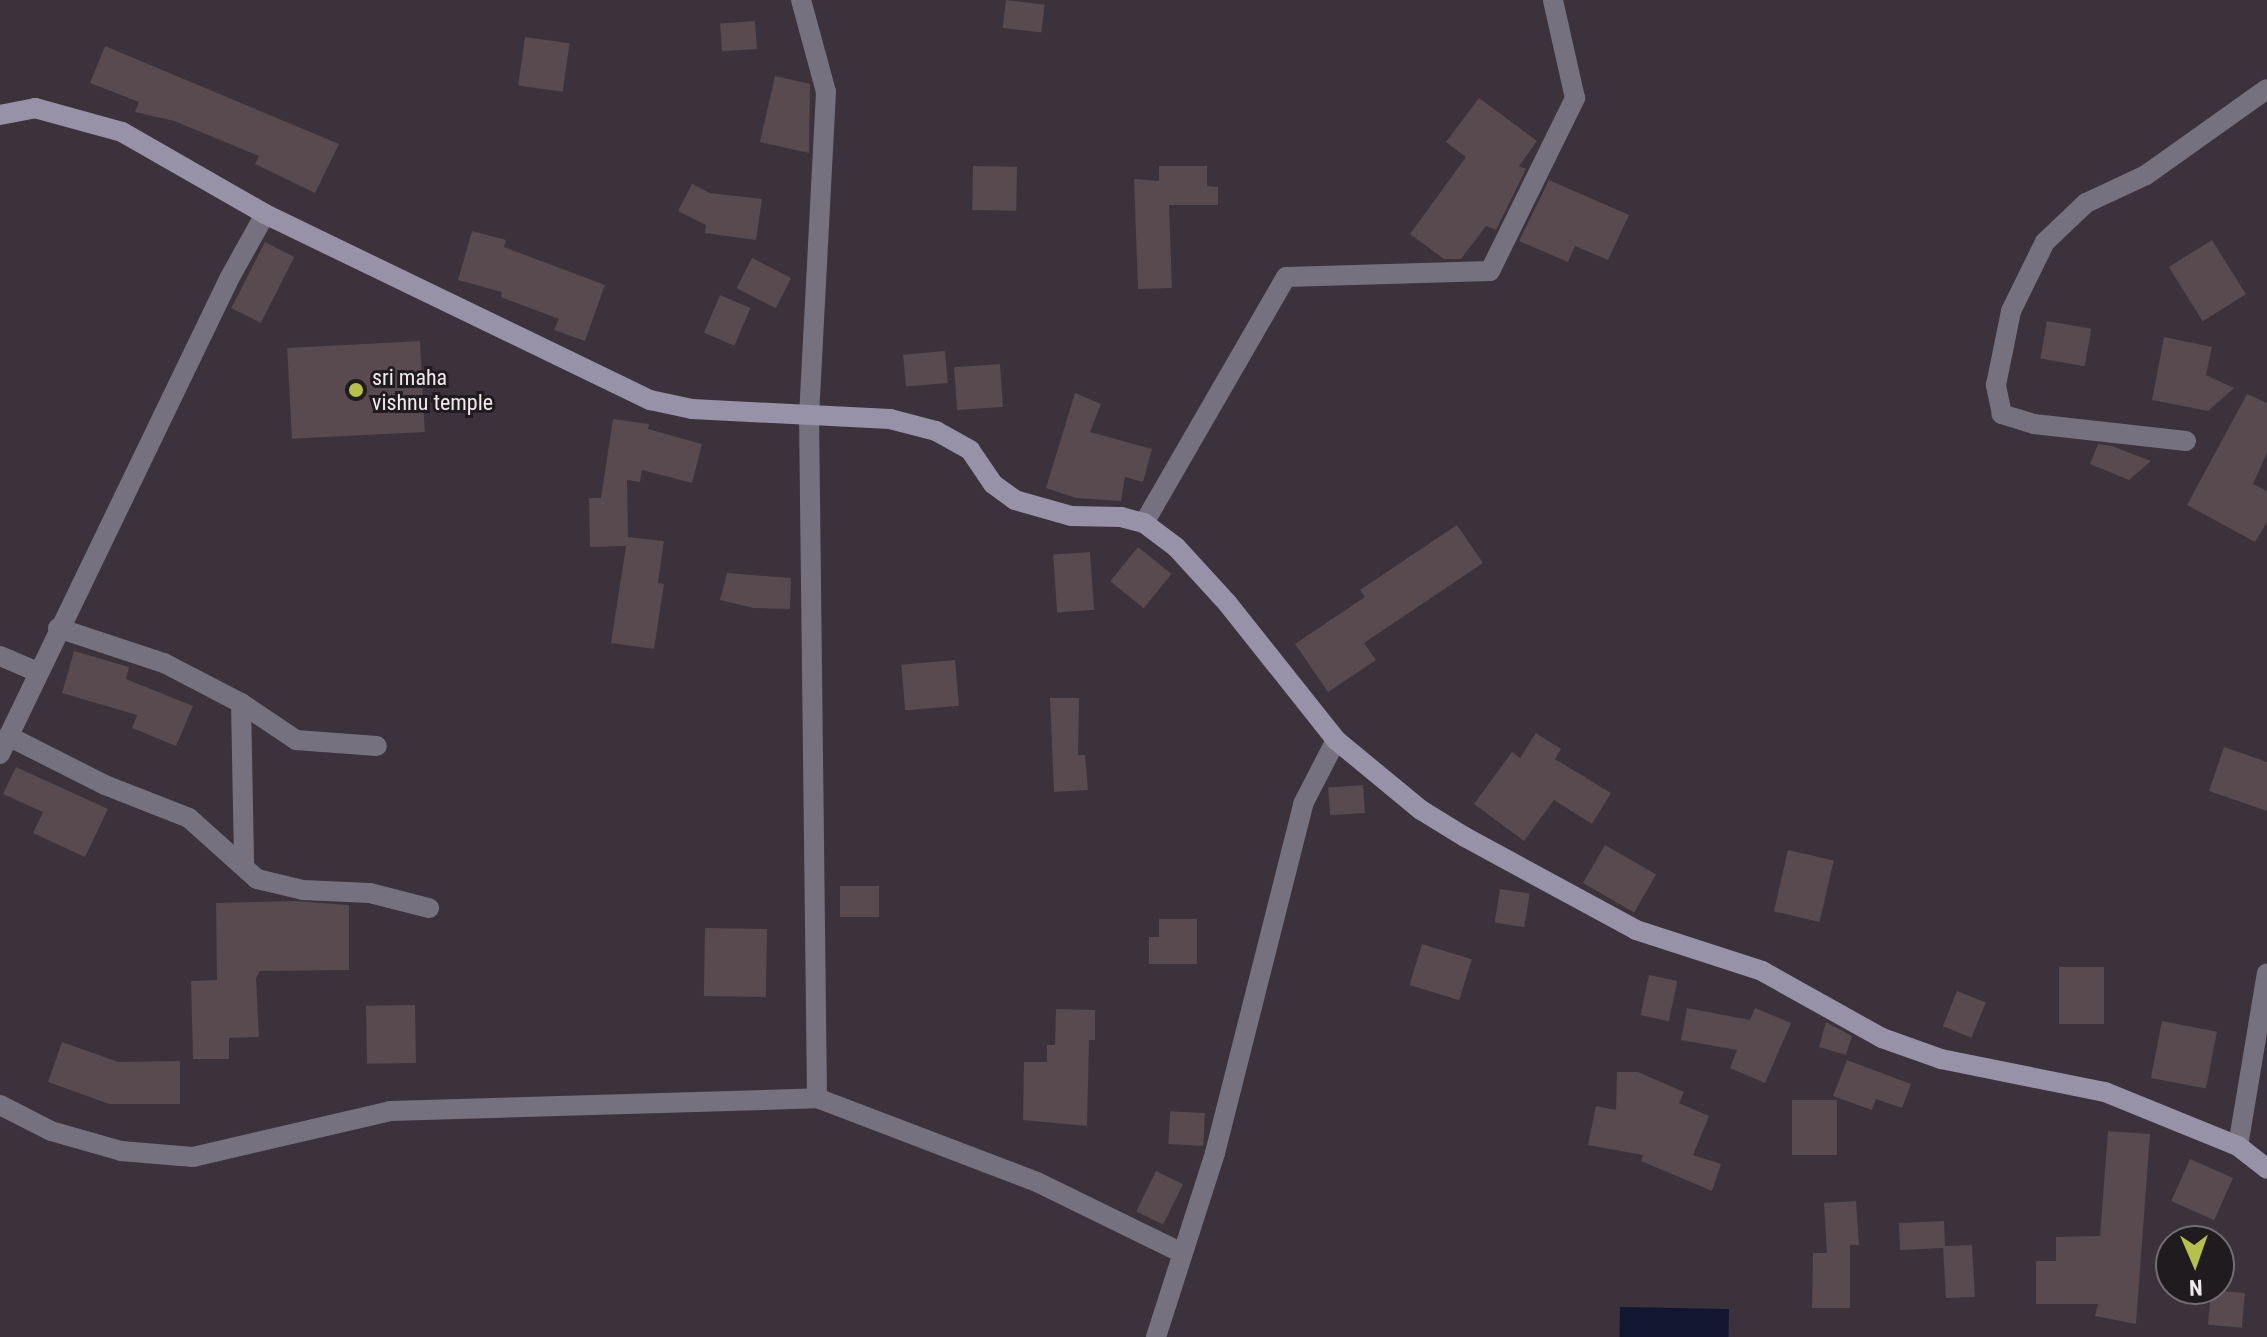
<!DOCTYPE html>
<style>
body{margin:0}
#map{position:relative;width:2267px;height:1337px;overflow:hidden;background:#3b323b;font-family:"Roboto Condensed",sans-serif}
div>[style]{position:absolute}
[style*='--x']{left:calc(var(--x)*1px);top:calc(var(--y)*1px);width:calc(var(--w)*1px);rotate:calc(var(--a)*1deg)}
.water>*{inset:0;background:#111730;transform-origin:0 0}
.building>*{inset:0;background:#584a4e;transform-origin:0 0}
.lane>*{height:20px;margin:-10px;padding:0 10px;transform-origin:10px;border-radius:10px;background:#75717f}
.street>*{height:20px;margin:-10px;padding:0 10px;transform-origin:10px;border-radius:10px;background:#75717f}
.secondary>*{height:20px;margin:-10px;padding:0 10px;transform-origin:10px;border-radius:10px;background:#9892a8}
.dots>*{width:22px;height:22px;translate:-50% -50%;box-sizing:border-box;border:4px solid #201b1f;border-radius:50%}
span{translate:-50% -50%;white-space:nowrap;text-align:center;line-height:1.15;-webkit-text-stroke:6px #201b1f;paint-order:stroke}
.poi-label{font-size:22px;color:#f0eaef}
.left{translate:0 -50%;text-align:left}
.north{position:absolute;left:2155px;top:1225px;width:80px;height:80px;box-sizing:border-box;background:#201b1f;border:2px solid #736e72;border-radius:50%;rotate:178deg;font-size:22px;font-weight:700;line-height:32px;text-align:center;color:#f0eaef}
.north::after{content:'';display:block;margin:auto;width:28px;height:36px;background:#b6c148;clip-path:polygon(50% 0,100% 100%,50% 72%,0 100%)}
</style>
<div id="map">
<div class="water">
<div style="left:1620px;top:1307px;width:109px;height:30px;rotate:1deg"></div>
</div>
<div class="building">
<div style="left:1006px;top:0;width:39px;height:28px;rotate:7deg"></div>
<div style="left:755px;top:21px;width:28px;height:35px;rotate:86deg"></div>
<div style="left:525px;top:37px;width:45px;height:49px;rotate:8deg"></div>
<div style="clip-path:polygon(105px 46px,339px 144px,315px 193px,255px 164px,259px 156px,174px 121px,135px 112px,139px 102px,90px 83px)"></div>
<div style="clip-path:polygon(775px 76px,810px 84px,809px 153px,760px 142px)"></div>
<div style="clip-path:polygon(1479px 98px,1537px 141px,1519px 166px,1526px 169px,1496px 230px,1486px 226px,1461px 259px,1444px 259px,1410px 234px,1466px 157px,1446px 142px)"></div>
<div style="left:973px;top:166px;width:44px;height:44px;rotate:1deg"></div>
<div style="clip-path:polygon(1159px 166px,1207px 166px,1207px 186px,1218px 187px,1218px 205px,1169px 205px,1172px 288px,1138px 289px,1134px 179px,1159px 181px)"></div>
<div style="clip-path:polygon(1549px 180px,1629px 215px,1608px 260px,1575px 246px,1568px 262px,1519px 241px)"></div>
<div style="clip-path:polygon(692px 184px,710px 193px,762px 199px,756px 240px,705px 233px,706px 225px,678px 211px)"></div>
<div style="clip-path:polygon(472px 231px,506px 240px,504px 247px,605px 285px,585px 341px,554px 330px,559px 319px,501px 297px,502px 292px,458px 280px)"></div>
<div style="left:2212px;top:240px;width:64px;height:51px;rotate:58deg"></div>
<div style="left:265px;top:242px;width:33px;height:74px;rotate:27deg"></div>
<div style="left:752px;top:258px;width:44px;height:34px;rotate:27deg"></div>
<div style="left:720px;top:295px;width:33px;height:41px;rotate:23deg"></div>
<div style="left:2047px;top:321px;width:45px;height:38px;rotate:10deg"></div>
<div style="clip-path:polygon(2164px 337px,2212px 347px,2206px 375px,2234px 388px,2208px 411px,2152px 400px)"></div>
<div style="left:420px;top:341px;width:91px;height:133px;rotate:87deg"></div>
<div style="left:945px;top:351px;width:32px;height:42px;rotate:85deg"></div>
<div style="left:1000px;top:364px;width:43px;height:46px;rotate:86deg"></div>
<div style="clip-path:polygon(1075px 393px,1101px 404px,1090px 432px,1152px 449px,1143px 482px,1125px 477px,1121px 501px,1076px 498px,1046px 488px)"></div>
<div style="clip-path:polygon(2247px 394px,2267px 403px,2267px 453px,2253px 484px,2267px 491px,2267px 522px,2255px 542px,2187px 505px)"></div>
<div style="clip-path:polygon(613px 419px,649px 424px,648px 429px,702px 444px,692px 483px,642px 470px,640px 482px,627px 480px,628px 537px,664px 541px,658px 583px,664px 584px,654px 649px,611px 643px,626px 546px,590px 547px,589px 498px,601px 498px)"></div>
<div style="clip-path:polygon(2098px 444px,2112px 446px,2151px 461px,2129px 480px,2090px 464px)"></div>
<div style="clip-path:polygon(1457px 525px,1483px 563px,1364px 643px,1376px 660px,1328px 692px,1295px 644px,1365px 597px,1360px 590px)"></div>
<div style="left:1138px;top:547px;width:43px;height:44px;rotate:39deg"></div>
<div style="left:1090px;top:552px;width:58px;height:37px;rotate:86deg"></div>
<div style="clip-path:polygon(727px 573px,791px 578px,790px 609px,753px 608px,720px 600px)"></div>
<div style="clip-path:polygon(74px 651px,129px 667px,126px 679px,193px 706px,176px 746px,132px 728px,137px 715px,62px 693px)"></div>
<div style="left:955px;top:660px;width:46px;height:54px;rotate:85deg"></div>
<div style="clip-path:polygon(1050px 698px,1079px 698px,1078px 755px,1085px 755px,1088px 790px,1054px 792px)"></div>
<div style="clip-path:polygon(1536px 733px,1561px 749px,1555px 759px,1611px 793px,1592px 824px,1554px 800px,1524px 841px,1474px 804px,1512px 752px,1520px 758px)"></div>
<div style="clip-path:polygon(2224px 747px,2267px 762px,2267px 811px,2209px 791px)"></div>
<div style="clip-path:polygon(16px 767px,108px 809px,85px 857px,33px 833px,43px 812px,3px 794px)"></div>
<div style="left:1363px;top:785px;width:28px;height:35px;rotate:86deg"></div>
<div style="left:1605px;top:845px;width:59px;height:44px;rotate:30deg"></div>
<div style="left:1788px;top:850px;width:47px;height:63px;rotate:13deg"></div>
<div style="left:840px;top:886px;width:39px;height:31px"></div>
<div style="left:1500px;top:889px;width:30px;height:34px;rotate:9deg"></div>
<div style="clip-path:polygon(294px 901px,349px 905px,349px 970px,260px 971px,256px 978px,259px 1037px,229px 1038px,229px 1059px,193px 1059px,191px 981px,217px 980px,216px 903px)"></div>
<div style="clip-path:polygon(1159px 919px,1197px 919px,1197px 964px,1149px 964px,1149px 937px,1159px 937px)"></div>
<div style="left:705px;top:928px;width:62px;height:68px;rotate:1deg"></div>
<div style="left:1422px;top:944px;width:52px;height:43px;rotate:17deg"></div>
<div style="left:2059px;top:967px;width:45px;height:57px"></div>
<div style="left:1649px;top:975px;width:29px;height:41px;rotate:12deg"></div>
<div style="left:1957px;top:991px;width:31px;height:38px;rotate:22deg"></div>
<div style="left:415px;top:1005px;width:58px;height:49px;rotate:89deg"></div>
<div style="clip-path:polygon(1687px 1008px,1750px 1020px,1755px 1008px,1791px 1023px,1765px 1083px,1730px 1068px,1737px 1050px,1681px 1040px)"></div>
<div style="clip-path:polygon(1056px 1009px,1095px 1010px,1095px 1040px,1089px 1040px,1087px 1126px,1023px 1120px,1024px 1062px,1047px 1062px,1047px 1045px,1055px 1045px)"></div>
<div style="left:2162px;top:1021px;width:56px;height:58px;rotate:11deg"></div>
<div style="clip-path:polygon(1826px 1022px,1852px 1036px,1846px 1055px,1819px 1047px)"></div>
<div style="clip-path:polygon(62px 1042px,118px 1062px,180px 1061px,180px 1104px,109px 1104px,48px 1082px)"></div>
<div style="clip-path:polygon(1847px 1060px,1911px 1084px,1902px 1108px,1876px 1099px,1872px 1110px,1833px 1096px)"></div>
<div style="clip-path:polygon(1617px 1072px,1638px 1072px,1684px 1092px,1679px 1103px,1709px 1116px,1693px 1155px,1721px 1164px,1712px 1191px,1641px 1161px,1643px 1155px,1588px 1145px,1596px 1106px,1616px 1110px)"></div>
<div style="left:1792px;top:1100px;width:45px;height:55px"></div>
<div style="left:1205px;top:1113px;width:33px;height:35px;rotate:93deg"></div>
<div style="clip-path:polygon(2108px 1131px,2150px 1134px,2136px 1324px,2095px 1316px,2098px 1304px,2036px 1304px,2036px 1261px,2056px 1261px,2056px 1237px,2100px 1236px)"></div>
<div style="left:2190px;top:1159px;width:47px;height:46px;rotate:24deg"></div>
<div style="left:1156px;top:1171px;width:30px;height:45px;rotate:26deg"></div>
<div style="clip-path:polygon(1856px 1201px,1859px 1245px,1850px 1245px,1850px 1308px,1812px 1308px,1813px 1253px,1827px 1253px,1824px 1203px)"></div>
<div style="clip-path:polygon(1944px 1221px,1945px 1246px,1972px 1245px,1975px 1297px,1946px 1298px,1943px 1248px,1900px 1250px,1899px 1223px)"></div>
<div style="left:2211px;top:1290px;width:34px;height:35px;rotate:5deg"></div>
</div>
<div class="lane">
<div style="--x:2186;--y:441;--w:153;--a:-173.6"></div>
<div style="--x:2034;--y:424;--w:34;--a:-163"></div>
<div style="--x:2002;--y:414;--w:30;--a:-102"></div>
<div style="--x:1996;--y:385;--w:76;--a:-78.5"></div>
<div style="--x:2011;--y:311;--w:77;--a:-63.8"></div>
<div style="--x:2045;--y:242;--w:57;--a:-43.6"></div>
<div style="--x:2086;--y:203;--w:66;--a:-25"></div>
<div style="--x:2146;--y:175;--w:148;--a:-35.4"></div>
<div style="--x:58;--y:628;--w:112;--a:18.3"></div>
<div style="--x:164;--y:663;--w:87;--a:27.5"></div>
<div style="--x:241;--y:703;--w:66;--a:33.9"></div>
<div style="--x:296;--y:740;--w:81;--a:4.2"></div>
<div style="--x:8;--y:736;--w:109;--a:26.8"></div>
<div style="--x:105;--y:785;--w:90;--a:21.4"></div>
<div style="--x:189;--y:818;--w:91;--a:41.9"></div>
<div style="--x:257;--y:879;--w:47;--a:13.4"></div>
<div style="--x:303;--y:890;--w:67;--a:2.6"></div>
<div style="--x:370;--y:893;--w:61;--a:14.3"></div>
</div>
<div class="street">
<div style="--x:801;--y:0;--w:95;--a:74.8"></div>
<div style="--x:826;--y:92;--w:321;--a:93"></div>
<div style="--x:809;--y:413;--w:685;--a:89.33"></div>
<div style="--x:1144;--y:523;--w:284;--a:-60"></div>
<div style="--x:1286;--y:277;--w:204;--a:-1.7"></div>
<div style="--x:1490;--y:271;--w:193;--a:-63.8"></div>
<div style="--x:1575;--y:98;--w:100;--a:-102.7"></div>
<div style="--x:0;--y:656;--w:39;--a:23"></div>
<div style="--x:241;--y:703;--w:163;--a:88.9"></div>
<div style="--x:0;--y:754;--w:527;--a:-64.26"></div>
<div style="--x:229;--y:279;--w:74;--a:-61"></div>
<div style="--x:0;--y:1105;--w:57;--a:27"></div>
<div style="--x:51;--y:1131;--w:73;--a:15.9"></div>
<div style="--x:121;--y:1151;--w:72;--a:4.8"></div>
<div style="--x:193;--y:1157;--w:202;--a:-13.1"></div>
<div style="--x:390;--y:1111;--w:427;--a:-1.7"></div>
<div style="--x:817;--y:1098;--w:235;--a:20.9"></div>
<div style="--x:1037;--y:1182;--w:161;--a:26.1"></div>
<div style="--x:2238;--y:1146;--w:175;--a:-80.5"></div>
<div style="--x:1156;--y:1337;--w:193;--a:-72.2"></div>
<div style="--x:1215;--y:1153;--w:360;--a:-75.8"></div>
<div style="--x:1303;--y:804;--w:72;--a:-62.7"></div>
</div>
<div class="secondary">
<div style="--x:0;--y:115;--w:36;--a:-11"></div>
<div style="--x:35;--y:108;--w:90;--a:15.4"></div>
<div style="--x:122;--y:132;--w:165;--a:29.8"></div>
<div style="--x:265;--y:214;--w:428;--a:25.8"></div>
<div style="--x:650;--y:400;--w:43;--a:12.1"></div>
<div style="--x:692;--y:409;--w:198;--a:2.9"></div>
<div style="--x:890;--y:419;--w:48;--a:14.6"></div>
<div style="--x:936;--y:431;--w:39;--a:29"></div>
<div style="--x:970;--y:450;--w:41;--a:55.9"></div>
<div style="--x:993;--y:484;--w:27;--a:36"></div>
<div style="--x:1015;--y:500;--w:58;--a:15.9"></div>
<div style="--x:1071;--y:516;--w:50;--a:1.1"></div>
<div style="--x:1121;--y:517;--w:24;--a:15"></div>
<div style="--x:1144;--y:523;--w:40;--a:37"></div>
<div style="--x:1176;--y:547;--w:77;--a:47.6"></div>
<div style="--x:1228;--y:604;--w:174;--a:51.5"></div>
<div style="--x:1336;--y:740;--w:110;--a:39.5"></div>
<div style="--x:1421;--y:810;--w:52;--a:31.5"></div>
<div style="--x:1465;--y:837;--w:195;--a:28.5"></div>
<div style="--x:1636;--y:930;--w:133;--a:18"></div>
<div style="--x:1762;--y:971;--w:137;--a:29.2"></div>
<div style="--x:1882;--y:1038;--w:63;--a:19.6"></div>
<div style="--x:1941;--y:1059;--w:167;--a:11.4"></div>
<div style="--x:2105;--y:1092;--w:144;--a:22.1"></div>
<div style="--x:2238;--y:1146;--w:37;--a:38"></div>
</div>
<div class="dots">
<div style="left:356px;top:390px;background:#b6c148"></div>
</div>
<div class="poi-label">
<span class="left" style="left:372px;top:390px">sri maha<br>vishnu temple</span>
</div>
<div class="north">N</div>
</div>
